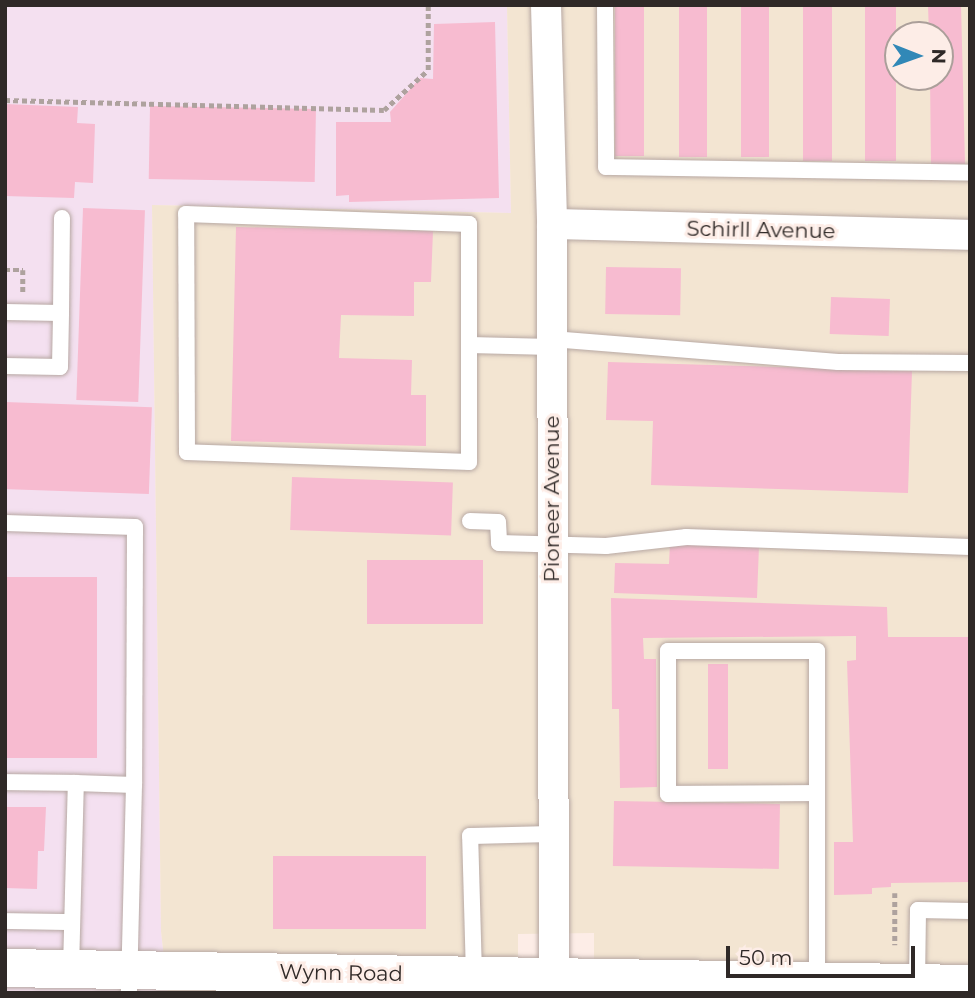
<!DOCTYPE html>
<style>
body{margin:0}
#map{position:relative;width:975px;height:998px;overflow:hidden;background:#fdede7;font-family:Montserrat,sans-serif}
div>[style]{position:absolute}
[style*='--x']{left:calc(var(--x)*1px);top:calc(var(--y)*1px);width:calc(var(--w)*1px);rotate:calc(var(--a)*1deg)}
.commercial>*{inset:0;background:#f4e0f0}
.industrial>*{inset:0;background:#f3e5d2}
.building>*{inset:0;background:#f7bbd0;transform-origin:0 0}
.path>*{height:4.5px;margin-top:-2.25px;transform-origin:0;background:repeating-linear-gradient(90deg,#aea29e 0 5px,transparent 0 8.5px)}
.roads{filter:drop-shadow(0 0 2px #b7a8a3) drop-shadow(0 0 2px #b7a8a3)}
.lane>*{height:16px;margin:-8px;padding:0 8px;transform-origin:8px;border-radius:8px;background:#fff}
.street>*{height:30px;margin:-15px;padding:0 15px;transform-origin:15px;border-radius:15px;background:#fff}
.secondary>*{height:38px;margin:-19px;padding:0 19px;transform-origin:19px;border-radius:19px;background:#fff}
span{translate:-50% -50%;white-space:nowrap;text-align:center;line-height:1.15;-webkit-text-stroke:6px #fdede7;paint-order:stroke}
.street-label{font-size:21px;color:#2f2927}
.frame{position:absolute;inset:0;border:7px solid #2f2927;pointer-events:none}
.north{position:absolute;left:884px;top:21px;width:70px;height:70px;box-sizing:border-box;background:#fdede7;border:2px solid #ab9f9a;border-radius:50%;rotate:91deg;font-size:19px;font-weight:700;line-height:28px;text-align:center;color:#2f2927}
.north::after{content:'';display:block;margin:auto;width:24px;height:32px;background:#3188b7;clip-path:polygon(50% 0,100% 100%,50% 72%,0 100%)}
.scale{position:absolute;left:726px;top:946px;width:189px;height:32px;box-sizing:border-box;border:4px solid #2f2927;border-top:0;padding-left:9px;font-size:21px;line-height:24px;white-space:nowrap;color:#2f2927;-webkit-text-stroke:5px #fdede7;paint-order:stroke}
</style>
<div id="map">
<div class="commercial">
<div style="clip-path:polygon(5px 5px,507px 5px,511px 213px,152px 205px,161px 931px,168px 993px,5px 993px)"></div>
</div>
<div class="industrial">
<div style="clip-path:polygon(evenodd,507px 5px,970px 5px,970px 993px,594px 993px,594px 933px,518px 934px,518px 993px,168px 993px,161px 931px,152px 205px,511px 213px,507px 5px,898px 35px,940px 35px,940px 77px,898px 77px,898px 35px)"></div>
</div>
<div class="building">
<div style="left:615px;top:5px;width:29px;height:151px"></div>
<div style="left:679px;top:5px;width:28px;height:152px"></div>
<div style="left:741px;top:5px;width:28px;height:152px"></div>
<div style="left:803px;top:5px;width:29px;height:156px"></div>
<div style="left:865px;top:5px;width:31px;height:156px"></div>
<div style="clip-path:polygon(928px 5px,961px 5px,965px 164px,931px 165px,930px 77px,940px 77px,940px 35px,929px 35px)"></div>
<div style="clip-path:polygon(495px 22px,499px 198px,349px 202px,349px 195px,336px 196px,336px 122px,391px 122px,390px 112px,420px 78px,433px 79px,434px 24px)"></div>
<div style="clip-path:polygon(5px 104px,78px 107px,77px 123px,95px 124px,93px 183px,75px 182px,74px 198px,5px 196px)"></div>
<div style="left:150px;top:106px;width:166px;height:73px;rotate:1deg"></div>
<div style="left:83px;top:208px;width:62px;height:192px;rotate:2deg"></div>
<div style="clip-path:polygon(236px 227px,433px 231px,431px 282px,414px 282px,414px 316px,341px 315px,339px 358px,412px 360px,411px 395px,426px 395px,426px 446px,231px 441px)"></div>
<div style="left:606px;top:267px;width:75px;height:47px;rotate:1deg"></div>
<div style="left:831px;top:297px;width:59px;height:37px;rotate:2deg"></div>
<div style="clip-path:polygon(608px 362px,912px 371px,908px 493px,651px 485px,653px 421px,606px 420px)"></div>
<div style="left:5px;top:402px;width:147px;height:87px;rotate:2deg"></div>
<div style="left:292px;top:477px;width:161px;height:53px;rotate:2deg"></div>
<div style="clip-path:polygon(670px 543px,759px 546px,757px 598px,614px 593px,615px 563px,669px 564px)"></div>
<div style="left:367px;top:560px;width:116px;height:64px"></div>
<div style="left:5px;top:577px;width:92px;height:181px"></div>
<div style="clip-path:polygon(611px 598px,887px 607px,888px 637px,970px 637px,970px 882px,891px 883px,891px 887px,872px 888px,872px 894px,834px 895px,834px 842px,853px 842px,847px 661px,856px 660px,856px 636px,643px 638px,644px 659px,656px 659px,657px 787px,620px 788px,619px 709px,612px 709px)"></div>
<div style="left:708px;top:664px;width:20px;height:105px"></div>
<div style="left:614px;top:801px;width:166px;height:65px;rotate:1deg"></div>
<div style="clip-path:polygon(5px 807px,46px 807px,44px 851px,38px 851px,37px 889px,5px 888px)"></div>
<div style="left:273px;top:856px;width:153px;height:73px"></div>
</div>
<div class="path">
<div style="--x:5;--y:100;--w:379;--a:1.5"></div>
<div style="--x:384;--y:110;--w:59;--a:-42.3"></div>
<div style="--x:428;--y:70;--w:65;--a:-90"></div>
<div style="--x:5;--y:270;--w:18;--a:0"></div>
<div style="--x:23;--y:270;--w:23;--a:90"></div>
<div style="--x:895;--y:893;--w:52;--a:90"></div>
</div>
<div class="roads">
<div class="lane">
<div style="--x:605;--y:5;--w:162;--a:89.6"></div>
<div style="--x:606;--y:167;--w:364;--a:0.9"></div>
<div style="--x:186;--y:214;--w:283;--a:2"></div>
<div style="--x:469;--y:224;--w:238;--a:90"></div>
<div style="--x:469;--y:462;--w:282;--a:-178"></div>
<div style="--x:187;--y:452;--w:238;--a:-90.2"></div>
<div style="--x:5;--y:312;--w:56;--a:1"></div>
<div style="--x:61;--y:313;--w:95;--a:-89.4"></div>
<div style="--x:552;--y:339;--w:287;--a:4.6"></div>
<div style="--x:838;--y:362;--w:132;--a:0.4"></div>
<div style="--x:469;--y:345;--w:83;--a:1.4"></div>
<div style="--x:5;--y:366;--w:55;--a:1"></div>
<div style="--x:60;--y:367;--w:54;--a:-88.9"></div>
<div style="--x:470;--y:521;--w:28;--a:2"></div>
<div style="--x:498;--y:522;--w:21;--a:87"></div>
<div style="--x:499;--y:543;--w:107;--a:1.6"></div>
<div style="--x:606;--y:546;--w:81;--a:-6.4"></div>
<div style="--x:686;--y:537;--w:284;--a:2"></div>
<div style="--x:5;--y:523;--w:130;--a:1.8"></div>
<div style="--x:135;--y:527;--w:258;--a:90.2"></div>
<div style="--x:5;--y:782;--w:71;--a:0.8"></div>
<div style="--x:817;--y:793;--w:149;--a:179.6"></div>
<div style="--x:668;--y:794;--w:143;--a:-90"></div>
<div style="--x:668;--y:651;--w:149;--a:0"></div>
<div style="--x:817;--y:651;--w:330;--a:90"></div>
<div style="--x:5;--y:921;--w:67;--a:0.9"></div>
<div style="--x:71;--y:969;--w:186;--a:-88.5"></div>
<div style="--x:76;--y:783;--w:58;--a:2"></div>
<div style="--x:134;--y:785;--w:208;--a:91.4"></div>
<div style="--x:474;--y:975;--w:139;--a:-91.6"></div>
<div style="--x:470;--y:836;--w:83;--a:-1.4"></div>
<div style="--x:917;--y:983;--w:73;--a:-89.2"></div>
<div style="--x:918;--y:910;--w:52;--a:1.1"></div>
</div>
<div class="street">
<div style="--x:546;--y:5;--w:219;--a:88.4"></div>
<div style="--x:552;--y:224;--w:769;--a:89.85"></div>
<div style="--x:552;--y:224;--w:418;--a:1.5"></div>
</div>
<div class="secondary">
<div style="--x:5;--y:968;--w:965;--a:0.95"></div>
</div>
</div>
<div class="street-label">
<span style="left:761px;top:230px;rotate:1deg">Schirll Avenue</span>
<span style="left:552px;top:499px;rotate:-90deg">Pioneer Avenue</span>
<span style="left:341px;top:973px;rotate:1deg">Wynn Road</span>
</div>
<div class="frame"></div>
<div class="north">N</div>
<div class="scale">50 m</div>
</div>
